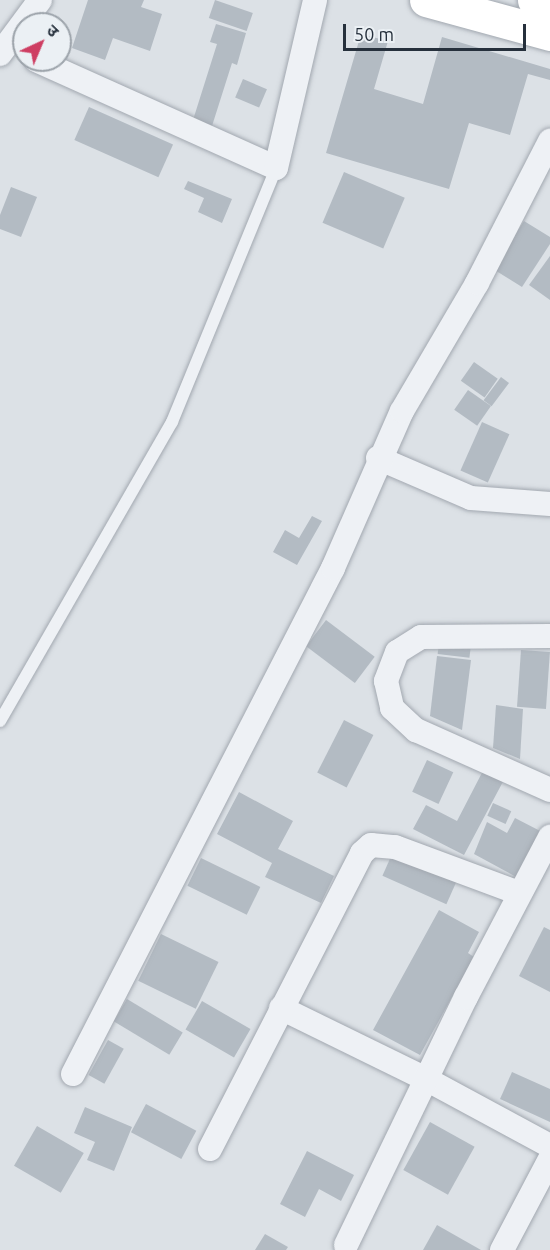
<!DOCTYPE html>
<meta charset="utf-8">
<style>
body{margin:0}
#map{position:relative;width:550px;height:1250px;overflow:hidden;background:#dce1e6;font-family:Ubuntu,"Noto Sans Devanagari",sans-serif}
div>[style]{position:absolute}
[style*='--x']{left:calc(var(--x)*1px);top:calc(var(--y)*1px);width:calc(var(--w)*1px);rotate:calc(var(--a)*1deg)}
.building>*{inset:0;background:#b3bbc3;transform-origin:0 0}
.roads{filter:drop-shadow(0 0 2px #a2a8b0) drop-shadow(0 0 2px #a2a8b0)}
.service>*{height:12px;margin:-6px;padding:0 6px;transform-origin:6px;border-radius:6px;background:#eef1f5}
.minor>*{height:24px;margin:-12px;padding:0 12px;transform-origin:12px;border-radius:12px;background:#eef1f5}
.primary>*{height:33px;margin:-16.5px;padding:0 16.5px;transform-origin:16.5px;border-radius:16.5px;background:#fff}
span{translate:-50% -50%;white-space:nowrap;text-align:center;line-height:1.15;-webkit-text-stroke:6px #ebf0f4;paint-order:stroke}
.north{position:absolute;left:12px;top:12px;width:60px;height:60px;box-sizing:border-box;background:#ebf0f4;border:2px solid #9ca3aa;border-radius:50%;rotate:44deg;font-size:16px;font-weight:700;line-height:24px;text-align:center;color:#26303c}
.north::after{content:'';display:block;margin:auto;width:21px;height:27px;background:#ce3e62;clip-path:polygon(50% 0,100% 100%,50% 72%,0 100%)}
.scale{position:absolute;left:343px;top:24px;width:183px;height:27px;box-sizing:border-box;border:3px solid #26303c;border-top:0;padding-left:8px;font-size:18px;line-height:21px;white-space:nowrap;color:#26303c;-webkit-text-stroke:4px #ebf0f4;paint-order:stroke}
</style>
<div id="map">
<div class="building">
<div style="clip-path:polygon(88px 0,144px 0,141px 7px,162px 14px,150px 51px,113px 38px,105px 60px,72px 48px)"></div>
<div style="left:215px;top:0;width:40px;height:19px;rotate:19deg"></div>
<div style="clip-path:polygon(216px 24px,246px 33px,237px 65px,232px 63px,212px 126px,193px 120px,217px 44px,210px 42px)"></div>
<div style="clip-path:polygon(361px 34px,388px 41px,374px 89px,423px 104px,442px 37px,550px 69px,550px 80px,528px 74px,510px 135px,469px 123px,449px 189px,326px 153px)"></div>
<div style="left:243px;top:79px;width:26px;height:20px;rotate:23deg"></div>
<div style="left:89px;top:107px;width:92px;height:36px;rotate:24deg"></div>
<div style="left:344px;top:172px;width:66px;height:55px;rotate:23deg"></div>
<div style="clip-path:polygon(188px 181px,232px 199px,222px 223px,198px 212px,204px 198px,184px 189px)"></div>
<div style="clip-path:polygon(11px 187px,37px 197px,21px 237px,0 229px,0 215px)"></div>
<div style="clip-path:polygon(524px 221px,550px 237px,550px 244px,522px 287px,493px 269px)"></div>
<div style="clip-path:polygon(550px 256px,550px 300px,529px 285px)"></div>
<div style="left:474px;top:362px;width:29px;height:23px;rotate:35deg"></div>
<div style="left:501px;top:377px;width:10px;height:29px;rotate:37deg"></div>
<div style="left:468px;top:390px;width:28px;height:24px;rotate:35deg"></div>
<div style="left:482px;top:422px;width:30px;height:53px;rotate:24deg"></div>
<div style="clip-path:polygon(312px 516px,322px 521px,297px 565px,273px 552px,285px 530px,299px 538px)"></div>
<div style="left:326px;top:620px;width:61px;height:33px;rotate:37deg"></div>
<div style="left:439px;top:643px;width:32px;height:11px;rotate:7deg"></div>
<div style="left:521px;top:650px;width:29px;height:57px;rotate:4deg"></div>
<div style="clip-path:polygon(437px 656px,471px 660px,462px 730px,430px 716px)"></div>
<div style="clip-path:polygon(496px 705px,523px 709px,520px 759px,493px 748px)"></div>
<div style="left:344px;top:720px;width:33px;height:59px;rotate:27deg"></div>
<div style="left:427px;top:760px;width:29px;height:35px;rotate:25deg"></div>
<div style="clip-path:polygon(486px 765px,506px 776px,464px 855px,413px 829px,426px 805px,457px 821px)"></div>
<div style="clip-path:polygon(239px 792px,293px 821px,278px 849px,334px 876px,321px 903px,265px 877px,272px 863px,217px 834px)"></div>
<div style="left:493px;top:803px;width:20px;height:14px;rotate:24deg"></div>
<div style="clip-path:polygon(515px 818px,546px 834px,522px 880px,474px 854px,487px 822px,507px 833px)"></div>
<div style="left:393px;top:852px;width:70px;height:26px;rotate:24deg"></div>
<div style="left:201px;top:858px;width:66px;height:31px;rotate:26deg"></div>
<div style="clip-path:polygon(439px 910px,479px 932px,468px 953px,474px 957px,420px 1055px,373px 1030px)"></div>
<div style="clip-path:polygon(544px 927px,550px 930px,550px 992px,519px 976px)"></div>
<div style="left:161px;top:934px;width:64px;height:52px;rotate:26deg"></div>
<div style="left:127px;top:999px;width:65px;height:26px;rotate:31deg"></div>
<div style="left:202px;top:1001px;width:56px;height:33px;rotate:30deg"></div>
<div style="left:108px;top:1040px;width:18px;height:40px;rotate:29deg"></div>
<div style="clip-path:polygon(512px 1072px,550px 1089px,550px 1122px,500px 1099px)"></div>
<div style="left:146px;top:1104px;width:57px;height:32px;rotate:28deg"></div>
<div style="clip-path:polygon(85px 1107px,132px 1127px,114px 1171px,87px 1160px,95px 1142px,74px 1133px)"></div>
<div style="left:430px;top:1122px;width:51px;height:55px;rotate:29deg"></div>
<div style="left:37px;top:1126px;width:54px;height:46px;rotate:30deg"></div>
<div style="clip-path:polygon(307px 1151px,354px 1175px,341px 1201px,319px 1189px,305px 1217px,280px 1204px)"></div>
<div style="clip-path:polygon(437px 1225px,481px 1250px,423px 1250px)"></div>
<div style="clip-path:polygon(265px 1234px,288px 1247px,286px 1250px,255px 1250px)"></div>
</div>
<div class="roads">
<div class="service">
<div style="--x:0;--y:721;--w:345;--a:-60.1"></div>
<div style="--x:172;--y:422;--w:274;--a:-67.7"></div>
</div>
<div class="minor">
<div style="--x:0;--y:54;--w:67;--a:-53.5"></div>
<div style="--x:36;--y:60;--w:263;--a:24.2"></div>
<div style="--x:276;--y:168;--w:172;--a:-76.9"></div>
<div style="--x:378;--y:458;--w:101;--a:23.3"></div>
<div style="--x:471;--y:498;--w:79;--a:4.3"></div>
<div style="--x:550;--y:636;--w:129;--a:179.6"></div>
<div style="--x:421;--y:637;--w:28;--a:148"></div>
<div style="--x:397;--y:652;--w:31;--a:111"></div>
<div style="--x:386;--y:681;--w:28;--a:77"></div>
<div style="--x:392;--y:708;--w:33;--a:43"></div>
<div style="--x:416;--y:730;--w:147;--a:24.1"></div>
<div style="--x:281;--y:1008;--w:161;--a:26.1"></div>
<div style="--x:426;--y:1079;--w:141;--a:28.4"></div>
<div style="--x:73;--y:1074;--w:569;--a:-62.8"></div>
<div style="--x:333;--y:568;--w:171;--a:-66.3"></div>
<div style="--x:402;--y:411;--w:148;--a:-59.6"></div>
<div style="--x:477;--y:283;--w:160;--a:-62.8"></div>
<div style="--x:210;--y:1149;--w:333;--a:-62.8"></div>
<div style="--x:362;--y:853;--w:12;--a:-42"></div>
<div style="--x:371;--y:845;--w:24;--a:5"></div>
<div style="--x:395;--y:847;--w:132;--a:20.4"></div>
<div style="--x:346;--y:1245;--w:276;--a:-64.2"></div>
<div style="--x:466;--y:997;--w:181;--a:-62.3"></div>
<div style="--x:502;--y:1250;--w:103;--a:-62.2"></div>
</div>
<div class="primary">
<div style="--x:426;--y:0;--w:129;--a:15.3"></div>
<div style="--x:534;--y:0;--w:16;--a:14"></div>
</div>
</div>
<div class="north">उ</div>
<div class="scale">50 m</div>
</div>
